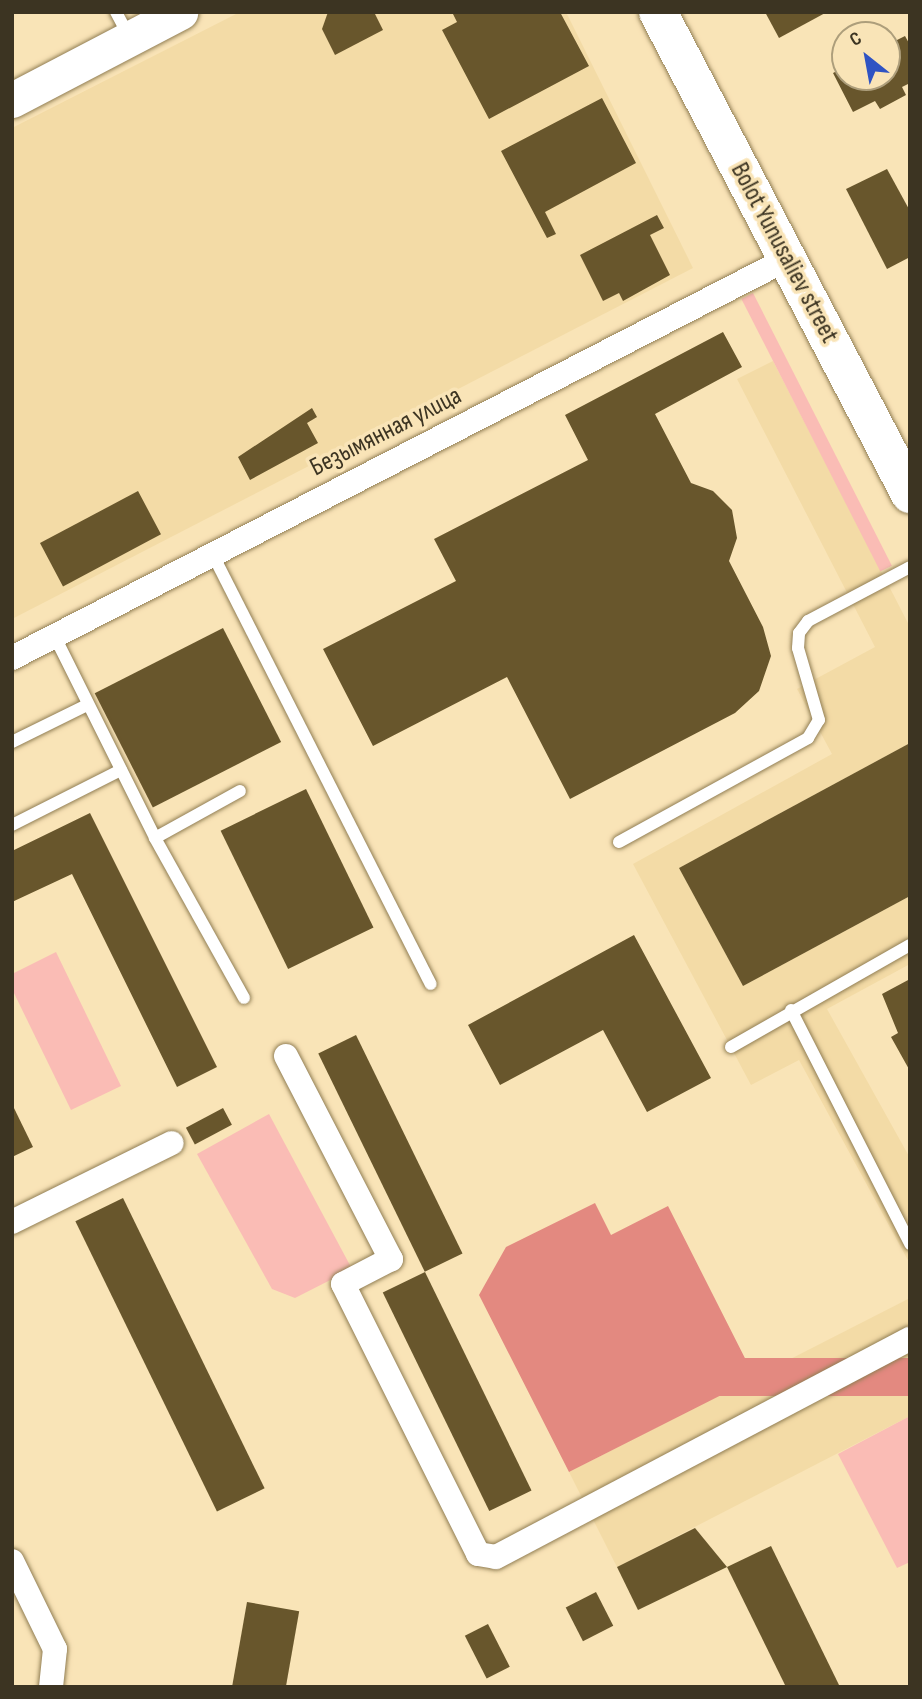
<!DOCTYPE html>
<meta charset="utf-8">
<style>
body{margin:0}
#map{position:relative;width:922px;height:1699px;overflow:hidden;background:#f9e4b7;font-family:"Sofia Sans Condensed",sans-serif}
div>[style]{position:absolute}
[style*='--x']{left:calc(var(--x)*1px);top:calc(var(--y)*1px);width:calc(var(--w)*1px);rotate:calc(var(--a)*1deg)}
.built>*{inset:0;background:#f3dba6}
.green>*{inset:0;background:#fabcb5;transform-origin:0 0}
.forest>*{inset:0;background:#e38980;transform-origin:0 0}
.building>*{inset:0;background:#68562c;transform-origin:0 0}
.roads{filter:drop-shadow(0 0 2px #917e54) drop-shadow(0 0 2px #917e54)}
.service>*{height:12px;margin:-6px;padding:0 6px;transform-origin:6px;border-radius:6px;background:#fff}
.minor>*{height:24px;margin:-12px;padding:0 12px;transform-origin:12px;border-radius:12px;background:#fff}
.secondary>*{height:35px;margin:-17.5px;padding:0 17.5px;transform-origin:17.5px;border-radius:17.5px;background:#fff}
.primary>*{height:38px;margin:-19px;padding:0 19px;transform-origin:19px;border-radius:19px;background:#fff}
span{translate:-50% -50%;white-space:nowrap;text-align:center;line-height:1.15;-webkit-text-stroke:7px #f9e4b7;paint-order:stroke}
.street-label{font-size:26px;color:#3c3422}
.frame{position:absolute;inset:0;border:14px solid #3c3422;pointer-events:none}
.north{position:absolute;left:831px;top:21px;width:70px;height:70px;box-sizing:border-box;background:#f9e4b7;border:2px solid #ad9e7b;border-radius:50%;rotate:329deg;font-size:19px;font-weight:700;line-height:28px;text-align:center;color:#3c3422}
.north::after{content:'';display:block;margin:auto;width:24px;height:32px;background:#2f53c3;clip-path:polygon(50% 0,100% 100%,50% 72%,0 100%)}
</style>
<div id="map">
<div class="built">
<div style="clip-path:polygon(240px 12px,566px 12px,693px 268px,12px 619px,12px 128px)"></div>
<div style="clip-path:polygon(773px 361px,910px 627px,910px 743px,679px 868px,743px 986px,910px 896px,910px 964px,827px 1009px,910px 1158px,910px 1264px,799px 1060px,751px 1085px,633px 864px,832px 754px,797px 689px,875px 647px,737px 379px)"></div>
<div style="clip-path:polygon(910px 1298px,910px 1416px,617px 1567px,569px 1472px)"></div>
</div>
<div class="green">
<div style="left:753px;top:293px;width:306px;height:13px;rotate:63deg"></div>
<div style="clip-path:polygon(56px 952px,121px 1086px,71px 1110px,12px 989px,12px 974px)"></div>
<div style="clip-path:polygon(269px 1114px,352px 1269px,295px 1298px,272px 1289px,197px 1154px)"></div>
<div style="clip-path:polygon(910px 1416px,910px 1562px,897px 1568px,838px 1454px)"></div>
</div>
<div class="forest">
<div style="clip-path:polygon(595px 1203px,611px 1235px,668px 1206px,755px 1378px,569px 1472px,479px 1295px,506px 1247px)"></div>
<div style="left:910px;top:1358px;width:38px;height:379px;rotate:90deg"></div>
</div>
<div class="building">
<div style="clip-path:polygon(328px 12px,374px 12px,383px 30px,335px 55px,322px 29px)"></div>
<div style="clip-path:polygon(452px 12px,560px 12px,589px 66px,489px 119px,442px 30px,457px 22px)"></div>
<div style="clip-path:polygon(765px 12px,827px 12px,779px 38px)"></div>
<div style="clip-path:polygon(905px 36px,910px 45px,910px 83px,902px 87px,906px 95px,880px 109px,875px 101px,853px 112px,833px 73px,845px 67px,845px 77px,887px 77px,887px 45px)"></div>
<div style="clip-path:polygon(602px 98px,636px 163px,545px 212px,556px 234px,547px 238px,501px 151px)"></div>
<div style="clip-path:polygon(887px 169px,910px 211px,910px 257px,887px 269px,846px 189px)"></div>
<div style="clip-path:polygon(657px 215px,664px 228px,650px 235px,670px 275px,623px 301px,619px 293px,603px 301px,580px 255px)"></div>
<div style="clip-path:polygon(723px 332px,742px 367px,655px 414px,691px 483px,713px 491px,732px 510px,737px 538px,729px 561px,763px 627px,771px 656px,759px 691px,735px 713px,570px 799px,507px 677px,373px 746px,323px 649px,456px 581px,434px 539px,588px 460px,565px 415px)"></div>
<div style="clip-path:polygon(312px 408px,317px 417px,307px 423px,318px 443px,250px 480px,238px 457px)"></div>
<div style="left:138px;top:491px;width:49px;height:111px;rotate:62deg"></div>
<div style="left:223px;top:628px;width:128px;height:144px;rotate:63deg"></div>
<div style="clip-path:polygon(910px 743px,910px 896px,743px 986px,679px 868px)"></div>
<div style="left:306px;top:789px;width:154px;height:95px;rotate:64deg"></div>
<div style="clip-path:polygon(90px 813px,217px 1067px,177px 1087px,72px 874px,12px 902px,12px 851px)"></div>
<div style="clip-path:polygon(634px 935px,711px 1078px,647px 1112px,603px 1030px,500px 1085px,468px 1025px)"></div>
<div style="clip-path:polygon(910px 979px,910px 1071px,891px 1037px,898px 1033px,882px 994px)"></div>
<div style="left:356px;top:1035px;width:243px;height:42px;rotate:64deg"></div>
<div style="clip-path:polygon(12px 1104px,33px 1147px,12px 1157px)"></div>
<div style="left:223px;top:1108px;width:19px;height:42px;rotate:62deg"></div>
<div style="left:123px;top:1198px;width:323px;height:53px;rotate:64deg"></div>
<div style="left:425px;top:1272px;width:243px;height:47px;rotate:64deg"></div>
<div style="clip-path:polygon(695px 1528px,727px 1567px,638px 1610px,617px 1567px)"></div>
<div style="clip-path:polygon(771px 1546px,840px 1687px,786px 1687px,727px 1567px)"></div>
<div style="left:596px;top:1592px;width:38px;height:34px;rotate:63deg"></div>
<div style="left:247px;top:1602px;width:53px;height:86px;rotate:10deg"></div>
<div style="left:488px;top:1624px;width:48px;height:26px;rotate:63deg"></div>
</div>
<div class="roads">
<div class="service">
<div style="--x:116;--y:12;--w:26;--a:62"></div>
<div style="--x:213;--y:555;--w:481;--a:63.1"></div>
<div style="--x:55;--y:637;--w:225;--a:63.5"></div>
<div style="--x:155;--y:838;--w:97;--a:-28.9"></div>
<div style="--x:12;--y:742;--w:84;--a:-26.3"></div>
<div style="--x:12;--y:825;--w:122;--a:-26.8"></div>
<div style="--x:155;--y:838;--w:183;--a:60.9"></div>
<div style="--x:619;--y:842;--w:216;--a:-28.8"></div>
<div style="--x:808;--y:738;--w:21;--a:-59"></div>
<div style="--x:819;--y:720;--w:75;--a:-106.3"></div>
<div style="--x:798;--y:648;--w:15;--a:-86"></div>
<div style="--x:799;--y:633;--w:15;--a:-53"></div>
<div style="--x:808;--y:621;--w:115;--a:-27.9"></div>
<div style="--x:791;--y:1010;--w:263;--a:63"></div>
<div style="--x:731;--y:1047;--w:206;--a:-29.7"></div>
</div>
<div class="minor">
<div style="--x:12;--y:658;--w:872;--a:-27.24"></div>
<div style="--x:286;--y:1056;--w:229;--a:62.7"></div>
<div style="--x:391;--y:1259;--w:54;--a:152.5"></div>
<div style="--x:343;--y:1284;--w:302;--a:63.4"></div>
<div style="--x:478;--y:1554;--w:18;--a:9"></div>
<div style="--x:496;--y:1557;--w:468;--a:-27.8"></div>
<div style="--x:12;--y:1222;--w:178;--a:-26.3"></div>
<div style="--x:12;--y:1561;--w:98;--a:64"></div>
<div style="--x:55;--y:1649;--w:38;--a:96"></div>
</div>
<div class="secondary">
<div style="--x:12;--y:100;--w:190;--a:-27.6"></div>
</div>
<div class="primary">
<div style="--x:658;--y:12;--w:544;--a:62.4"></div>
</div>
</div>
<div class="street-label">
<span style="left:784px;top:253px;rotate:62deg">Bolot Yunusaliev street</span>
<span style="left:386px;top:432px;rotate:-27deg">Безымянная улица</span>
</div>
<div class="frame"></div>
<div class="north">С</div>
</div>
